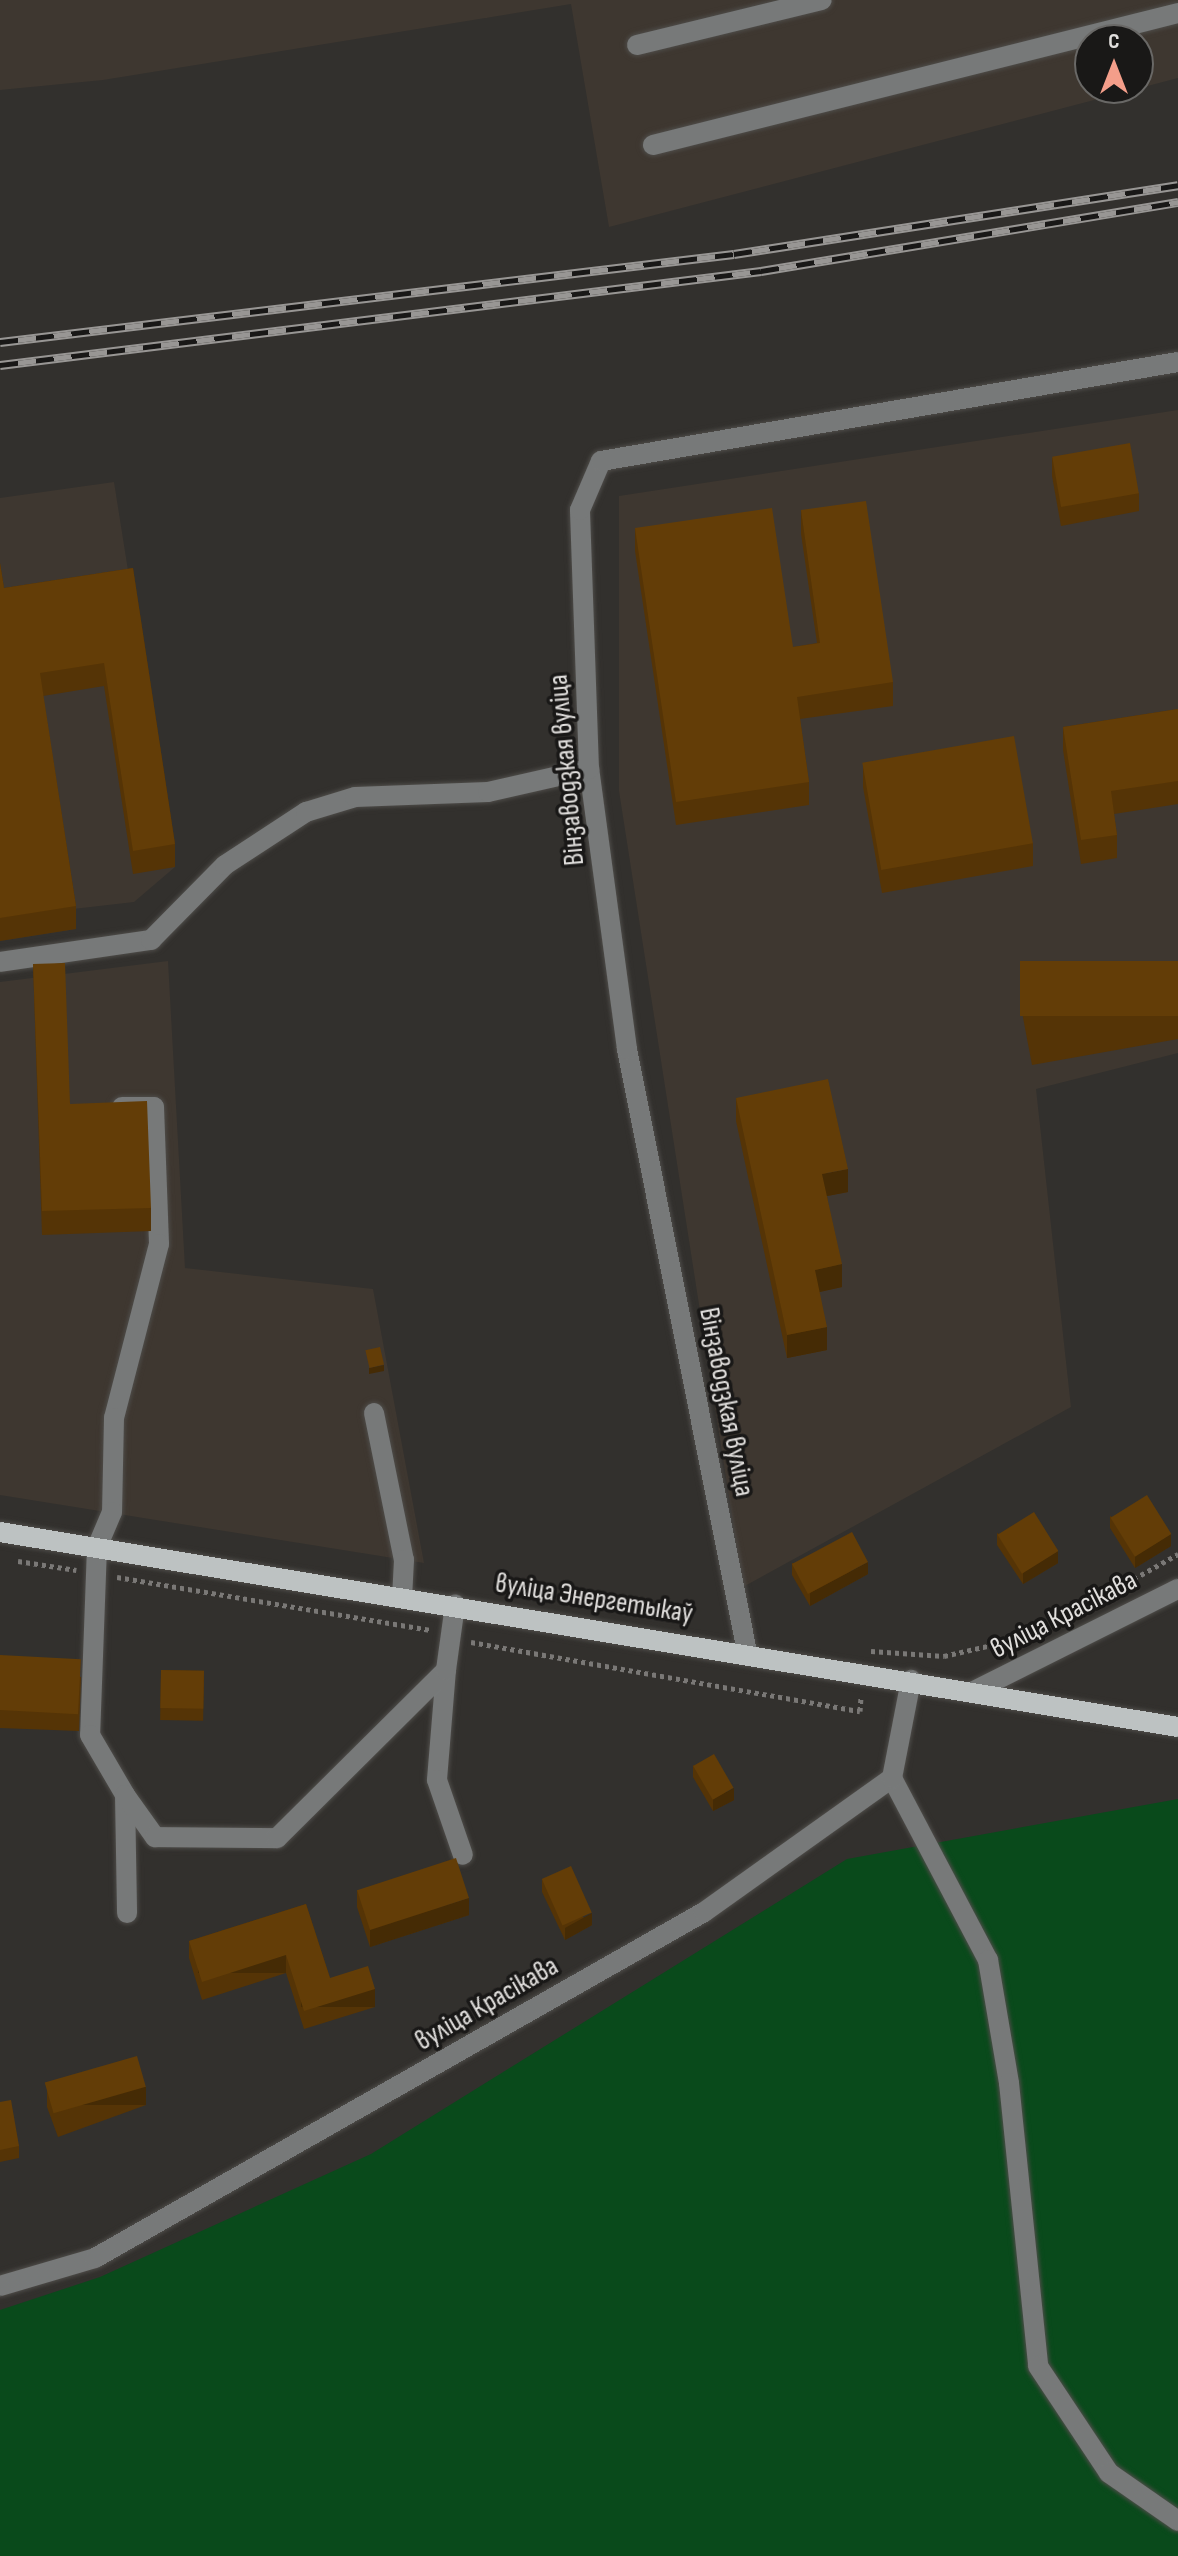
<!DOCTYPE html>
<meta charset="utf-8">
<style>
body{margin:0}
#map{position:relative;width:1178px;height:2556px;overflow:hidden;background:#32302d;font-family:"Sofia Sans Condensed",sans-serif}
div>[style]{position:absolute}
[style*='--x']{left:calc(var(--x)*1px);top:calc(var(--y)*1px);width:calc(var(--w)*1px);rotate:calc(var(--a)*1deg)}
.built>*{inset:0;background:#3e3730}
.green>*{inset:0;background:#094a1b}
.path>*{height:5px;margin-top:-2.5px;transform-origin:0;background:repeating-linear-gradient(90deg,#7a7876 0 4px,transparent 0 8px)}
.roads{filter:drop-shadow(0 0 2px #4e4c49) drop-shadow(0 0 2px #4e4c49)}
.minor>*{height:20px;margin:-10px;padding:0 10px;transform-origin:10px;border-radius:10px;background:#777979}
.major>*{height:20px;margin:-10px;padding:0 10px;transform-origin:10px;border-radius:10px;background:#bdc2c2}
.rail>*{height:9px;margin-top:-4.5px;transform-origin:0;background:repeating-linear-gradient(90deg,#191817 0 18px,#989694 0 36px);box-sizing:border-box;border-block:2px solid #989694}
.wall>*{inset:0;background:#553406;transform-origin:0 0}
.shaded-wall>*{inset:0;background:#452b05;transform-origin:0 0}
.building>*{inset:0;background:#633d07;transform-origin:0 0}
span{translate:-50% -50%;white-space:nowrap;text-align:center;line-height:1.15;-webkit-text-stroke:7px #191817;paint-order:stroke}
.street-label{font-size:28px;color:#e1dfdd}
.north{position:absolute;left:1074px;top:24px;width:80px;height:80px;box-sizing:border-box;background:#191817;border:2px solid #696866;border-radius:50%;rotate:0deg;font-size:22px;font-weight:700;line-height:32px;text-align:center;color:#e1dfdd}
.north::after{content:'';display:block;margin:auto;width:28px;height:36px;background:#f49e8a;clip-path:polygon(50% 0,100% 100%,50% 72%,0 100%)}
</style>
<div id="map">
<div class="built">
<div style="clip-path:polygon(evenodd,0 0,1178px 0,1178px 78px,609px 227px,571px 4px,103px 80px,0 90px,0 0,1090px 40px,1138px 40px,1138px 88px,1090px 88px,1090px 40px)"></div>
<div style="clip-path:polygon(1178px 410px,1178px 1053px,1036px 1089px,1071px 1407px,743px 1587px,619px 791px,619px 496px)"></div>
<div style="clip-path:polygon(114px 482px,175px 867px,134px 902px,73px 909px,76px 929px,0 941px,0 498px)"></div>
<div style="clip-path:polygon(168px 961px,185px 1268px,373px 1289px,424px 1563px,0 1495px,0 982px)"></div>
</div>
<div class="green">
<div style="clip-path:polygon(1178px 1799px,1178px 2556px,0 2556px,0 2310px,100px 2277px,371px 2154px,847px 1859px)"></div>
</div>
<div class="path">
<div style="--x:18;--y:1561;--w:59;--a:8.8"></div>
<div style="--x:117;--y:1577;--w:318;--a:9.6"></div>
<div style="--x:1057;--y:1622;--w:139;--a:-29.3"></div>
<div style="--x:471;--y:1642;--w:395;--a:10.1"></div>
<div style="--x:860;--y:1711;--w:15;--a:-86"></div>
<div style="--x:871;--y:1651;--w:73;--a:3.9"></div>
<div style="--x:944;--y:1656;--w:85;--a:-12.9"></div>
</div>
<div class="roads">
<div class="minor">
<div style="--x:637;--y:45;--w:190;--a:-13.7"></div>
<div style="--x:653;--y:145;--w:541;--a:-14.11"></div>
<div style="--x:0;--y:962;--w:153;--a:-8.3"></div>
<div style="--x:151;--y:940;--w:105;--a:-45.4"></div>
<div style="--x:225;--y:865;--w:97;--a:-33.2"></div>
<div style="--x:306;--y:812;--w:51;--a:-17"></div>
<div style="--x:355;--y:797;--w:133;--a:-2.2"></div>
<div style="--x:488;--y:792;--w:104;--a:-12.8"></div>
<div style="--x:122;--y:1107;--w:32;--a:0"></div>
<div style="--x:154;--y:1107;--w:137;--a:87.9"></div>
<div style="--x:159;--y:1244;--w:180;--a:104.5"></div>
<div style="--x:114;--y:1418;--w:94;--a:91.2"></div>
<div style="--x:112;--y:1512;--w:38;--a:113"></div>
<div style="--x:97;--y:1547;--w:188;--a:92.1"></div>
<div style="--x:90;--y:1735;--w:69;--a:59.7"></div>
<div style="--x:125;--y:1795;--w:118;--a:89"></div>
<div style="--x:374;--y:1413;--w:150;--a:78.5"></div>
<div style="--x:404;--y:1560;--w:36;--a:93"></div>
<div style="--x:747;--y:1652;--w:615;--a:-101.26"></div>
<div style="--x:627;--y:1049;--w:283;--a:-97.7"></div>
<div style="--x:589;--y:769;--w:259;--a:-92"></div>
<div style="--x:580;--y:510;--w:53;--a:-66.8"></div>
<div style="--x:601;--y:461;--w:585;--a:-9.74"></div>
<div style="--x:446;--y:1670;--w:110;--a:94.7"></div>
<div style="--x:437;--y:1780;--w:79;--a:70.9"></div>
<div style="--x:974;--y:1691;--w:228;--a:-26.6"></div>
<div style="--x:892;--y:1778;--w:206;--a:62.2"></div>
<div style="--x:988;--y:1960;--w:125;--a:80.3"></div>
<div style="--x:1009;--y:2083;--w:284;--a:84.1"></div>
<div style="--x:1038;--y:2366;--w:128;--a:56.4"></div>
<div style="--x:1109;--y:2473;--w:84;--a:34.8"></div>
<div style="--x:125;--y:1795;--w:52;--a:54.5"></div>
<div style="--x:155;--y:1837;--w:122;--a:0.5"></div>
<div style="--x:277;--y:1838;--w:238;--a:-44.8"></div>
<div style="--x:446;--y:1670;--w:66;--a:-82.1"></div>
<div style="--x:0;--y:2286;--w:99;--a:-16.4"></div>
<div style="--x:95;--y:2258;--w:700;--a:-29.6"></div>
<div style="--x:704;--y:1912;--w:231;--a:-35.5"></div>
<div style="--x:892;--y:1778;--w:100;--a:-79"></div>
</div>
<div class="major">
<div style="--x:0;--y:1532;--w:1194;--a:9.4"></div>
</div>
</div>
<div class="rail">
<div style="--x:0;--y:342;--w:739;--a:-6.84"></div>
<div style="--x:734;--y:254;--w:449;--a:-8.8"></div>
<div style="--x:0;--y:365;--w:767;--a:-7.04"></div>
<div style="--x:761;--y:271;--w:423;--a:-9.4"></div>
</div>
<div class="wall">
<div style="clip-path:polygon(1052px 458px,1139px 493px,1139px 511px,1061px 526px,1052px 476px)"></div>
<div style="clip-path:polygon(801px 510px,893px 682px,893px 706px,800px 719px,809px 782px,809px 805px,676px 825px,635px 551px,635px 528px,793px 647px,817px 643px,801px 534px)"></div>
<div style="clip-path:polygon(0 563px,4px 588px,133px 568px,175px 844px,175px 867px,133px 874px,104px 686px,43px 696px,76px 906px,76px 929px,0 941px)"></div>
<div style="clip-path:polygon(1178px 709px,1178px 804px,1114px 814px,1117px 835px,1117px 858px,1081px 864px,1063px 750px,1063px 727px)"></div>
<div style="clip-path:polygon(863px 764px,1033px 843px,1033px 866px,882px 893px,863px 787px)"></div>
<div style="clip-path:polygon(1178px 961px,1178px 1039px,1032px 1065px,1022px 1012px,1022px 988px)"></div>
<div style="clip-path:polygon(33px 964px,70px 1104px,151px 1208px,151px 1231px,42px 1235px)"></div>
<div style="clip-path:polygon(736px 1098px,848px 1192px,827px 1196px,842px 1287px,819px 1292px,827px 1350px,787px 1358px,736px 1121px)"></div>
<div style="clip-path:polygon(1110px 1516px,1171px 1546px,1135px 1568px,1110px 1528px)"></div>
<div style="clip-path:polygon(997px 1533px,1058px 1563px,1023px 1584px,997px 1545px)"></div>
<div style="clip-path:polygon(792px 1563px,868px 1574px,810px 1606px,792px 1575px)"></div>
<div style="clip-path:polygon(0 1655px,81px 1677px,79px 1731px,0 1728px)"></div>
<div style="left:161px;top:1670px;width:43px;height:50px;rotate:1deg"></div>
<div style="clip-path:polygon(693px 1765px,734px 1800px,713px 1811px,693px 1777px)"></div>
<div style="clip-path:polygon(542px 1880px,592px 1925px,565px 1940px,542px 1892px)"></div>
<div style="clip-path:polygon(357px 1890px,469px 1915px,370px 1947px,357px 1907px)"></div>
<div style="clip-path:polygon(306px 1904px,330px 1978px,375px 2007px,304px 2029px,286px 1973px,202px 2000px,189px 1958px,189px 1941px)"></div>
<div style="clip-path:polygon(47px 2089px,146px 2105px,58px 2137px,47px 2107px)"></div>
<div style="clip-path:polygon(0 2102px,19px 2146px,19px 2158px,0 2162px)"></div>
</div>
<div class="shaded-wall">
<div style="clip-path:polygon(848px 1169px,848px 1192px,822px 1197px,822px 1174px)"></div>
<div style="clip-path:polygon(842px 1264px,842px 1287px,815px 1293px,815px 1270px)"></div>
<div style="clip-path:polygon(827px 1327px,827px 1350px,787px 1358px,787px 1335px)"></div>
<div style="clip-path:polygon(384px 1365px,384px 1371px,369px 1374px,369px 1368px)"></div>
<div style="clip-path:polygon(1171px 1534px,1171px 1546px,1135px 1568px,1135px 1556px)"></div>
<div style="clip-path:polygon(1058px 1551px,1058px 1563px,1023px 1584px,1023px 1572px)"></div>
<div style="clip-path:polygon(868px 1562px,868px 1574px,810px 1606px,810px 1593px)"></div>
<div style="clip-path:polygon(734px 1788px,734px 1800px,713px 1811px,713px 1799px)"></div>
<div style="clip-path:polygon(469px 1898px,469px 1915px,370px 1947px,370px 1929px)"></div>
<div style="clip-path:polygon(592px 1913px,592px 1925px,565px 1940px,565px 1928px)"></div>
<div style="left:286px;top:1955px;width:18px;height:88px;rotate:90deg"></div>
<div style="left:375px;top:1989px;width:18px;height:74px;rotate:90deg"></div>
<div style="left:146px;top:2087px;width:18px;height:94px;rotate:90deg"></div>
</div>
<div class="building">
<div style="left:1130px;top:443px;width:51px;height:79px;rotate:80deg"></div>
<div style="clip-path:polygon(866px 501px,893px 682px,797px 697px,809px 782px,676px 802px,635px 528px,772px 508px,793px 647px,820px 643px,801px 510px)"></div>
<div style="clip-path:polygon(0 563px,4px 588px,133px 568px,175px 844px,133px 851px,104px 663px,40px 673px,76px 906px,0 918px)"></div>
<div style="clip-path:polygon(1178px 709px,1178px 781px,1111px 791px,1117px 835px,1081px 840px,1063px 727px)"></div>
<div style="left:1014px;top:736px;width:109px;height:154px;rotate:80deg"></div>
<div style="left:1178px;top:961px;width:55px;height:158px;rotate:90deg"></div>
<div style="clip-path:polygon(65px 963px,70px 1104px,147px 1101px,151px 1208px,42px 1211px,33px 964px)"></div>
<div style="clip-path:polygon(828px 1079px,848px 1169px,822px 1174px,842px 1264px,815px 1270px,827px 1327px,787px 1335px,736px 1098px)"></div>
<div style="left:380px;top:1347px;width:18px;height:15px;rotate:77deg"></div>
<div style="left:1147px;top:1495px;width:46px;height:43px;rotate:58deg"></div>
<div style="left:1034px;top:1512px;width:46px;height:43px;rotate:58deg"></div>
<div style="left:852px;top:1532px;width:34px;height:68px;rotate:62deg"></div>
<div style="left:0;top:1655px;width:81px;height:55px;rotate:3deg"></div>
<div style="left:161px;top:1670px;width:43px;height:38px;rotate:1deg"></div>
<div style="left:714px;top:1754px;width:39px;height:24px;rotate:60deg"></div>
<div style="left:456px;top:1858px;width:42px;height:104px;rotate:72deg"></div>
<div style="left:571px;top:1866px;width:51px;height:32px;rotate:66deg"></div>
<div style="clip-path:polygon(306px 1904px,330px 1978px,368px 1966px,375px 1989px,304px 2011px,286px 1955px,202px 1982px,189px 1941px)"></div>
<div style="left:137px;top:2056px;width:32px;height:96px;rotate:74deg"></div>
<div style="clip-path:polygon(11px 2100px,19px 2146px,0 2150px,0 2102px)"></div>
</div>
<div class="street-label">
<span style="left:567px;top:770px;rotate:-95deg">Вінзаводзкая вуліца</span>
<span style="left:726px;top:1402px;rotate:79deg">Вінзаводзкая вуліца</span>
<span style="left:594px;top:1599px;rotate:9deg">вуліца Энергетыкаў</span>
<span style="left:1064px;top:1615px;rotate:-27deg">вуліца Красікава</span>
<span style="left:487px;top:2004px;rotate:-30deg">вуліца Красікава</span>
</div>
<div class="north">С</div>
</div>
